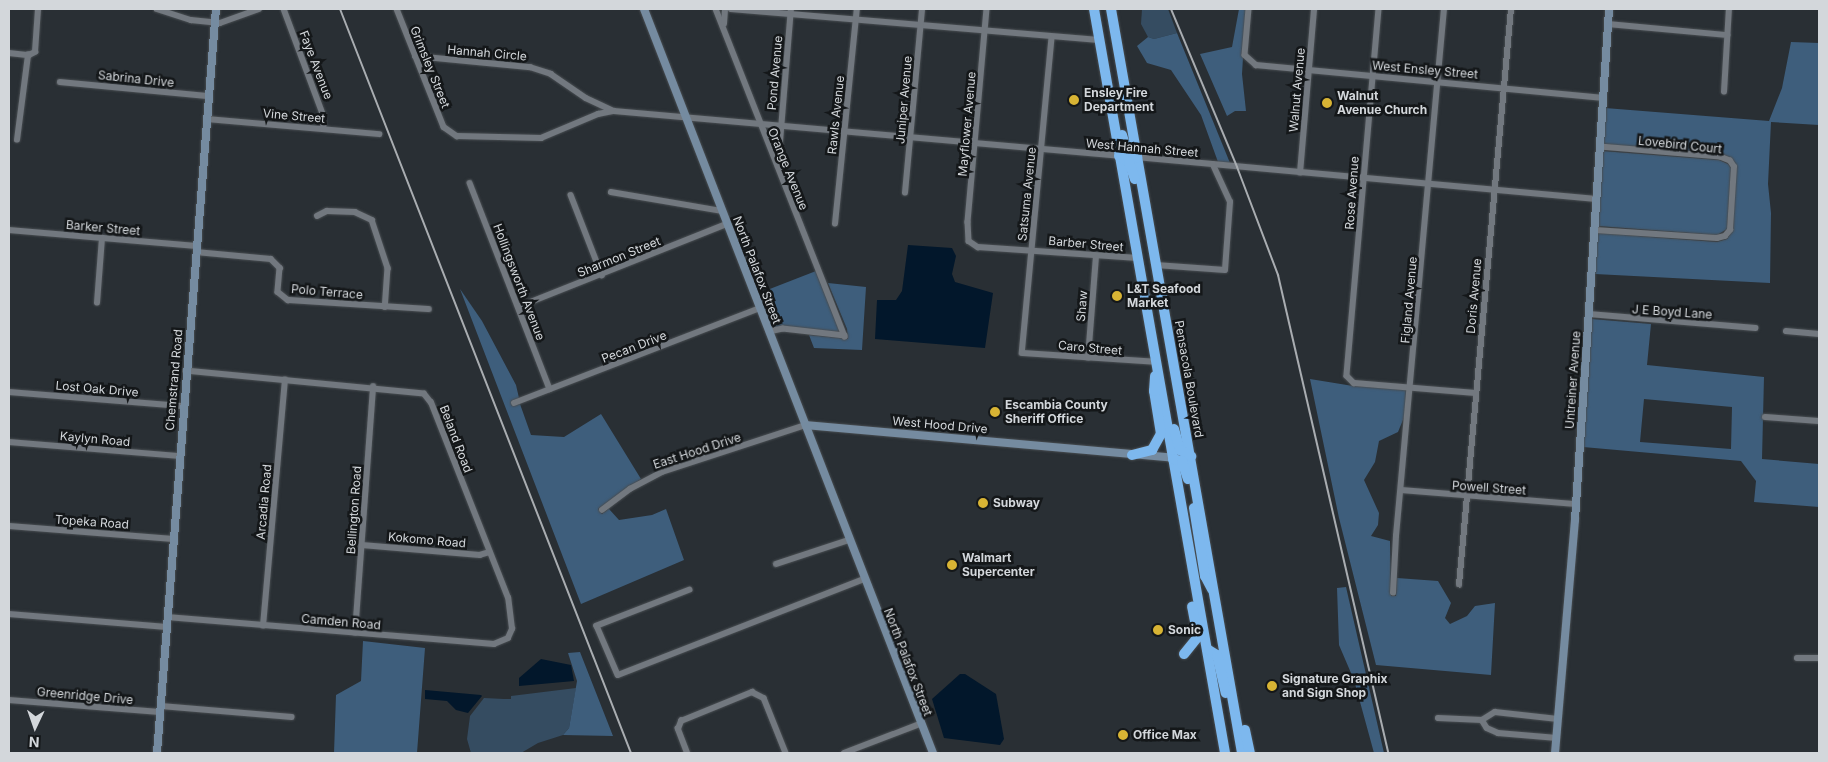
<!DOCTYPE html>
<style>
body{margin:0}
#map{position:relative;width:1828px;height:762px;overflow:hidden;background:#292f34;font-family:Inter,sans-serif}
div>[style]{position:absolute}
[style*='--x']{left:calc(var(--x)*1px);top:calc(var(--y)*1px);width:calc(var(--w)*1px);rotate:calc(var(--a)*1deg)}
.green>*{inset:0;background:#354c61}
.forest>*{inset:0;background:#3e5e7c}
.water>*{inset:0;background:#02172b}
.roads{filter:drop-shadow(0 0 1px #484d51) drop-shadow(0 0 1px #484d51)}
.street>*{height:5.5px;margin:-2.75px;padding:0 2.75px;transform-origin:2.75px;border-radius:2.75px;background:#72787f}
.secondary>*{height:8px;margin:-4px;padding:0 4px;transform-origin:4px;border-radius:4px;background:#758ba0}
.highway>*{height:10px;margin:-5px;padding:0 5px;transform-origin:5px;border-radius:5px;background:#7db8ee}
.rail>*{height:2px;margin:-1px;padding:0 1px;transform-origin:1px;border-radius:1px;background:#a9adb1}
.dots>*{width:14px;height:14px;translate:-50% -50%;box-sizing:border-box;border:2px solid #141719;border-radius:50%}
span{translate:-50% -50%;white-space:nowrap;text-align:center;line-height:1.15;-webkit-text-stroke:5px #141719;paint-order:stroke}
.street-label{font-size:12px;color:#d3d7db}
.poi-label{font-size:12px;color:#d3d7db;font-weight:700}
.left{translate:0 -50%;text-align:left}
.frame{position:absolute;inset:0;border:10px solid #d3d7db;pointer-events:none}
.north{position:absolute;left:10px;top:702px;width:50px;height:50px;-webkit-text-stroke:4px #141719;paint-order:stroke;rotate:183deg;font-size:14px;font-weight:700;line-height:20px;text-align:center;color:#d3d7db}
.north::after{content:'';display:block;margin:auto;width:18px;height:22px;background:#d3d7db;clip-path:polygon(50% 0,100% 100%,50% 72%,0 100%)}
</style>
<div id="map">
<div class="green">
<div style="clip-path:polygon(1142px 9px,1168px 9px,1177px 33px,1154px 39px,1148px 37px,1141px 24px)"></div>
<div style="clip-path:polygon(576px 688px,569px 728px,563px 735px,538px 743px,521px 753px,471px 753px,467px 739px,470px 716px,484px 698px,504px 699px,511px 699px,511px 696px)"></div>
</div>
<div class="forest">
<div style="clip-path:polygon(1239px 9px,1246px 9px,1242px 74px,1246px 111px,1235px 111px,1227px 116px,1200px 54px,1232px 47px)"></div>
<div style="clip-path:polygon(1177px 33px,1230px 163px,1218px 162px,1201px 115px,1171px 70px,1147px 63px,1137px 46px,1148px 37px,1154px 39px)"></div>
<div style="clip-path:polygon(1791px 42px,1819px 43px,1819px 125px,1771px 122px,1768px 184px,1771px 213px,1770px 283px,1595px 274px,1597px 233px,1717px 242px,1727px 239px,1733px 230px,1736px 166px,1732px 159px,1720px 154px,1603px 144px,1605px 108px,1769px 121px,1782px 88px)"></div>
<div style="clip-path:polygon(1602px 151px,1719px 160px,1728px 164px,1731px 168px,1727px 229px,1717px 235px,1598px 226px)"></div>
<div style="clip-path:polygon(816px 271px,842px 332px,771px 328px,757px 294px)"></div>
<div style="clip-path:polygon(828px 283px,866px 287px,862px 350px,814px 348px,809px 335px,848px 339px,847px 329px)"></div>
<div style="clip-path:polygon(460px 289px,482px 321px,516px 385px,519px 398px,511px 401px,512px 406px,520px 404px,531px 435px,564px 437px,601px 414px,641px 479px,598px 509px,602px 514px,611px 507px,609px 509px,619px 520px,652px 515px,666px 509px,684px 560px,581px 604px)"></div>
<div style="clip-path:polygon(evenodd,1592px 319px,1651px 324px,1647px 365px,1764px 377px,1762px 459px,1819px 464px,1819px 507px,1754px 502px,1756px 481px,1741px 461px,1583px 447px,1592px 319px,1644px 399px,1732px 407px,1731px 449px,1640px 442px,1644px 399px)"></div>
<div style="clip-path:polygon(1310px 379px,1353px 386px,1406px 390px,1405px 415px,1398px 432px,1379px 441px,1375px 462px,1364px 480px,1379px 513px,1378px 525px,1371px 536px,1390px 541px,1391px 596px,1396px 596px,1397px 578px,1438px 581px,1451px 603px,1445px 618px,1450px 624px,1467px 616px,1475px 606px,1495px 603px,1491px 675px,1376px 665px,1339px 518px)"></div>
<div style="clip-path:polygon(1346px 587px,1384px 753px,1374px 753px,1354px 680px,1339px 645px,1337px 588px)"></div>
<div style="clip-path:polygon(363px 641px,425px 648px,417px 753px,334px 753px,336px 695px,361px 681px)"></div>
<div style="clip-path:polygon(580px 652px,613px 736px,563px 735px,569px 728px,577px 681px,568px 653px)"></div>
</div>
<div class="water">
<div style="clip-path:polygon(908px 245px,952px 248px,956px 256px,952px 274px,955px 282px,993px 293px,985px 348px,875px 339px,877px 300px,896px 300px,902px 291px)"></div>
<div style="clip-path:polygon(541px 659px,571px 665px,574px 681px,519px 686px,519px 678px)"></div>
<div style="clip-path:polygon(960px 674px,965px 674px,996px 694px,1004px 739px,1000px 745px,944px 738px,932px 699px)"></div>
<div style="clip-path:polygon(425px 690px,481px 695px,482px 696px,468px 713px,456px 710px,447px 701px,425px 699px)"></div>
</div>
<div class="roads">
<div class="street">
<div style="--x:157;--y:9;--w:36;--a:18"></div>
<div style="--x:191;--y:20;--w:29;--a:6"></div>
<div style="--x:220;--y:23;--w:41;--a:-19.7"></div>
<div style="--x:284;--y:9;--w:112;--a:69.6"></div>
<div style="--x:323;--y:114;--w:15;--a:86"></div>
<div style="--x:397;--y:9;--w:127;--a:68.3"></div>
<div style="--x:444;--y:127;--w:16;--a:35"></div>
<div style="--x:457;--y:136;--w:84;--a:1.4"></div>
<div style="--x:541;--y:138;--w:62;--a:-22.8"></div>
<div style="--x:598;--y:114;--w:16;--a:-11"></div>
<div style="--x:614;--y:111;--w:510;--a:5.06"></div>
<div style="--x:716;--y:9;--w:352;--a:68.5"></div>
<div style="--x:845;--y:336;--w:62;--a:-173.6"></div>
<div style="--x:783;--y:329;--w:14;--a:168"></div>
<div style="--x:731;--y:9;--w:369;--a:4.8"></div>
<div style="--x:987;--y:9;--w:214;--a:95.1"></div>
<div style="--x:968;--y:222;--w:19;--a:87"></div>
<div style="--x:969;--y:241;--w:11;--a:34"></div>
<div style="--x:978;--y:247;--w:160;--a:3.9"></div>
<div style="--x:1249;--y:9;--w:46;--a:95"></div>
<div style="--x:1245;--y:55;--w:15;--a:42"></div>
<div style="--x:1256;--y:65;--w:349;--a:5.4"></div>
<div style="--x:1379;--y:9;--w:368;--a:95"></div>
<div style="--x:1347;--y:376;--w:10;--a:45"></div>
<div style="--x:1354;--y:383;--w:122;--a:4.7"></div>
<div style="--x:724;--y:24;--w:15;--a:-86"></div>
<div style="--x:1608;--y:24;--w:120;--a:5.3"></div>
<div style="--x:1052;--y:38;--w:316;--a:95.4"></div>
<div style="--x:1022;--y:353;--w:134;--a:3.8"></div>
<div style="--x:9;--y:53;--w:20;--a:6"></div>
<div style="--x:29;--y:55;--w:7;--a:-27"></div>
<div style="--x:35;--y:52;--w:43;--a:-86"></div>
<div style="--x:415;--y:56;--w:116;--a:5.5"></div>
<div style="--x:530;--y:67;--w:22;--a:18"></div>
<div style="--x:551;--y:74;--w:42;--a:34.4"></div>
<div style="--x:586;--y:98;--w:29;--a:25"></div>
<div style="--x:60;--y:82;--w:150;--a:5.4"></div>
<div style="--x:1724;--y:92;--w:83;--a:-86.6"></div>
<div style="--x:207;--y:119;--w:173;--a:5"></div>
<div style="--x:17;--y:140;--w:86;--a:-82.6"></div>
<div style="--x:1136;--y:157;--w:462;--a:5.2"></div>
<div style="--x:778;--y:166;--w:158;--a:-85.3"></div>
<div style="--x:1300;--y:173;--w:165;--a:-85.1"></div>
<div style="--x:470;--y:183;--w:221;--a:68.8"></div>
<div style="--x:611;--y:192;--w:113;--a:9.7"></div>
<div style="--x:905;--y:193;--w:185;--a:-84.7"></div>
<div style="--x:571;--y:195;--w:86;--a:68.8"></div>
<div style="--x:317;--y:216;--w:11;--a:-27"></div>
<div style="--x:327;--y:211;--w:28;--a:2"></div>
<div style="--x:355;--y:212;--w:19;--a:25"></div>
<div style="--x:372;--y:220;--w:51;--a:71.6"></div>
<div style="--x:388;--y:268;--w:39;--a:94"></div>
<div style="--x:835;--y:224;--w:216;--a:-84.2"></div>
<div style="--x:9;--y:230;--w:188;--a:4.9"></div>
<div style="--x:1595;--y:230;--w:122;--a:3.8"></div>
<div style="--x:1717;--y:238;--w:8;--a:-14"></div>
<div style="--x:1725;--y:236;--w:8;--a:-50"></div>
<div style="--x:1730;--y:230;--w:63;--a:-86.4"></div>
<div style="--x:1734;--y:167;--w:7;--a:-124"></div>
<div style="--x:1730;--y:161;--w:11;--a:-158"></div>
<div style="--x:1720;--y:157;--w:120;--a:-175.2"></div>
<div style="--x:196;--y:252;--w:75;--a:5.3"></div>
<div style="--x:271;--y:259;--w:13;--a:45"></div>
<div style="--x:280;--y:268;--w:24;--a:95"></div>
<div style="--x:278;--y:292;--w:13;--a:39"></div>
<div style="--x:288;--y:300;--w:141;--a:3.7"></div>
<div style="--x:1156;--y:265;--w:69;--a:4.1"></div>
<div style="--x:1225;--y:270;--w:68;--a:-85.8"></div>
<div style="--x:1230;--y:202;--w:41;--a:-114.7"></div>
<div style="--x:97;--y:303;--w:65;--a:-85.6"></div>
<div style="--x:518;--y:307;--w:225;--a:-21.7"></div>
<div style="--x:1589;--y:314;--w:167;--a:4.8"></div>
<div style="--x:1786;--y:331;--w:33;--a:5"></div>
<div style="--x:1088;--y:358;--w:102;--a:-85.5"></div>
<div style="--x:9;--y:392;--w:176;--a:4.6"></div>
<div style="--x:514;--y:403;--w:264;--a:-21.1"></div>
<div style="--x:1765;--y:417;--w:54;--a:4.2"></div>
<div style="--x:9;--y:442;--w:172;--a:4.7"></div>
<div style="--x:1401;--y:490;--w:176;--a:4.6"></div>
<div style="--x:602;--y:510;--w:35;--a:-37"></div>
<div style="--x:630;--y:489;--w:36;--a:-28"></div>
<div style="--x:662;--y:472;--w:151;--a:-18.1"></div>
<div style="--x:9;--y:526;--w:165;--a:4.5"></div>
<div style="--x:362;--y:545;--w:118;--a:4.8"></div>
<div style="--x:480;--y:555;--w:10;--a:-17"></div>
<div style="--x:776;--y:564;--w:77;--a:-18.2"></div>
<div style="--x:1459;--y:585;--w:578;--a:-84.84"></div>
<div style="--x:690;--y:590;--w:100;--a:158.8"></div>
<div style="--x:597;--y:626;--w:53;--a:66.8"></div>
<div style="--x:618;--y:675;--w:264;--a:-21.3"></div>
<div style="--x:1393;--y:593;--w:57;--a:-87"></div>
<div style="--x:1396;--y:536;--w:529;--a:-84.8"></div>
<div style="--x:9;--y:614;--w:158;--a:4.7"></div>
<div style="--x:167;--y:617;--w:328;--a:4.7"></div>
<div style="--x:494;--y:644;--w:15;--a:-23"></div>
<div style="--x:508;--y:638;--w:10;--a:-66"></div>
<div style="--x:512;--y:629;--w:31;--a:-97"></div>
<div style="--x:508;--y:598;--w:210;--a:-111.5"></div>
<div style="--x:431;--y:403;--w:11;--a:-128"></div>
<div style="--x:424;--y:394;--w:239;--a:-174.5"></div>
<div style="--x:263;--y:626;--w:247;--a:-84.9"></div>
<div style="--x:355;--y:633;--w:247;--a:-85.8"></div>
<div style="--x:1797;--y:658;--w:22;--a:0"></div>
<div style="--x:9;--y:700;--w:151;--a:4.5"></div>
<div style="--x:161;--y:706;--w:131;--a:4.8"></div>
<div style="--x:1438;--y:718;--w:44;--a:2.6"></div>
<div style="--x:1482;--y:720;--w:15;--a:-32"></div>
<div style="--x:1495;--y:712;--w:63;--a:6.3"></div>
<div style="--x:1482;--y:720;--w:9;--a:58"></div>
<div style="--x:1487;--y:728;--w:12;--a:24"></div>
<div style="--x:1498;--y:733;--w:59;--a:4.8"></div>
<div style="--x:687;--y:753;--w:26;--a:-111"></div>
<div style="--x:678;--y:729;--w:9;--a:-69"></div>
<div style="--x:681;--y:721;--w:77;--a:-22.2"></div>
<div style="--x:752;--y:692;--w:13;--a:27"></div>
<div style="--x:764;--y:698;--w:59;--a:68.2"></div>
<div style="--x:844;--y:753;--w:81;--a:-20.9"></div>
</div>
<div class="secondary">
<div style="--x:644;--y:9;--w:798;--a:68.77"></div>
<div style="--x:806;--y:425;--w:371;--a:5.1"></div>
<div style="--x:157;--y:753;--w:746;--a:-85.47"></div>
<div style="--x:1555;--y:753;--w:234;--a:-85.1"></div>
<div style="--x:1575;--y:520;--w:512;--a:-86.19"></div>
</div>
<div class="highway">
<div style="--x:1094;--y:9;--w:755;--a:80.01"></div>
<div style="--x:1111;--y:9;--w:755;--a:80.01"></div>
<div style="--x:1122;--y:135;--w:17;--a:73"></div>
<div style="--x:1127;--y:151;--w:12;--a:31"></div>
<div style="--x:1119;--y:156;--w:12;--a:31"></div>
<div style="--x:1129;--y:162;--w:18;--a:71"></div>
<div style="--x:1174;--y:429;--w:22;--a:74"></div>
<div style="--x:1180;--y:450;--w:13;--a:29"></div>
<div style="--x:1132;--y:455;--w:21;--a:-14"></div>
<div style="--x:1152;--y:450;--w:18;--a:-61"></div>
<div style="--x:1161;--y:434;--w:44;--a:-99.2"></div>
<div style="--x:1154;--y:391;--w:15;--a:-86"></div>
<div style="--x:1173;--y:459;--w:9;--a:13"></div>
<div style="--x:1182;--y:461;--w:19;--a:72"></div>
<div style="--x:1194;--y:508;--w:69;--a:80.8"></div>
<div style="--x:1205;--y:576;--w:15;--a:62"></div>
<div style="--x:1207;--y:649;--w:12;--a:31"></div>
<div style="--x:1217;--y:655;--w:39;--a:77"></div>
<div style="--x:1184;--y:654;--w:22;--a:-51"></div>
<div style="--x:1198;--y:637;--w:31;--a:-101"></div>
<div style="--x:1245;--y:730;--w:24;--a:78"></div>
</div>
</div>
<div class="rail">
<div style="--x:340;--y:9;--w:799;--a:68.64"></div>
<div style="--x:1171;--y:9;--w:171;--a:67.3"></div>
<div style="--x:1237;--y:167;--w:116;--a:69.2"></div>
<div style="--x:1278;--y:275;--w:490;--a:77"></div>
</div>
<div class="dots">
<div style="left:1074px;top:100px;background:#d8b434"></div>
<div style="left:1327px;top:103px;background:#d8b434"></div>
<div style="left:1117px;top:296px;background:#d8b434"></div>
<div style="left:995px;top:412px;background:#d8b434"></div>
<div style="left:983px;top:503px;background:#d8b434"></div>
<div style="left:952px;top:565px;background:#d8b434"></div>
<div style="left:1158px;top:630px;background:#d8b434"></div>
<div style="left:1272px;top:686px;background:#d8b434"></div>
<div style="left:1123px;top:735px;background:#d8b434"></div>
</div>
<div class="street-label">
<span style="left:487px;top:53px;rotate:5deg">Hannah Circle</span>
<span style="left:316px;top:65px;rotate:69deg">Faye Avenue</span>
<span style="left:430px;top:67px;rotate:68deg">Grimsley Street</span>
<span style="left:1425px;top:70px;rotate:5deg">West Ensley Street</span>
<span style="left:775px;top:73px;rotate:-85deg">Pond Avenue</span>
<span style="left:136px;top:79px;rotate:6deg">Sabrina Drive</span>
<span style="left:1297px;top:90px;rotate:-85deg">Walnut Avenue</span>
<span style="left:904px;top:100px;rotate:-85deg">Juniper Avenue</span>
<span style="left:836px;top:115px;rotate:-84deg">Rawls Avenue</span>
<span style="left:294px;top:116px;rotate:5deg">Vine Street</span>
<span style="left:967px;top:124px;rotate:-85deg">Mayflower Avenue</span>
<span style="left:1680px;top:145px;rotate:6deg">Lovebird Court</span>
<span style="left:1142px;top:148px;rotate:5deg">West Hannah Street</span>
<span style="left:788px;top:169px;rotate:68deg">Orange Avenue</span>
<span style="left:1352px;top:193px;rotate:-86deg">Rose Avenue</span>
<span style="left:1027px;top:194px;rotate:-84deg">Satsuma Avenue</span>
<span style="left:103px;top:228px;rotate:5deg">Barker Street</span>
<span style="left:1086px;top:244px;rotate:5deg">Barber Street</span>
<span style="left:619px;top:257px;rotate:-22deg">Sharmon Street</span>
<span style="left:757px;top:270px;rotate:69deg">North Palafox Street</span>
<span style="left:519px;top:282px;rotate:69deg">Hollingsworth Avenue</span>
<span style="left:327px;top:292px;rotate:5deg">Polo Terrace</span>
<span style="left:1474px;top:296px;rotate:-85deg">Doris Avenue</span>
<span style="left:1409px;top:300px;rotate:-85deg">Figland Avenue</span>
<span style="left:1082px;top:306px;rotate:-85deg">Shaw</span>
<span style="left:1672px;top:312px;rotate:4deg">J E Boyd Lane</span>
<span style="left:634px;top:347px;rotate:-21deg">Pecan Drive</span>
<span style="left:1090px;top:348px;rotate:5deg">Caro Street</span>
<span style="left:1189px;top:379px;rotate:80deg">Pensacola Boulevard</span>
<span style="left:174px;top:380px;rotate:-85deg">Chemstrand Road</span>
<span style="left:1573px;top:380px;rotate:-86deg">Untreiner Avenue</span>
<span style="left:97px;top:389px;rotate:5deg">Lost Oak Drive</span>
<span style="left:940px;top:425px;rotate:5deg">West Hood Drive</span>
<span style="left:95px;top:439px;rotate:5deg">Kaylyn Road</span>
<span style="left:456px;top:439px;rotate:69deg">Beland Road</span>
<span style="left:697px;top:451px;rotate:-18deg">East Hood Drive</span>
<span style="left:1489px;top:488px;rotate:4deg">Powell Street</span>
<span style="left:264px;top:502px;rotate:-85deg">Arcadia Road</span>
<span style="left:354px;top:510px;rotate:-86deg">Bellington Road</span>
<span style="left:92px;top:522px;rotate:4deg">Topeka Road</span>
<span style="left:427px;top:540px;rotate:5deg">Kokomo Road</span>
<span style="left:341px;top:622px;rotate:5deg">Camden Road</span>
<span style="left:908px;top:662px;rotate:69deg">North Palafox Street</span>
<span style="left:85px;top:696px;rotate:5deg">Greenridge Drive</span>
</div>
<div class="poi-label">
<span class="left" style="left:1084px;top:100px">Ensley Fire<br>Department</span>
<span class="left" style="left:1337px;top:103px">Walnut<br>Avenue Church</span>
<span class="left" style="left:1127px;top:296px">L&amp;T Seafood<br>Market</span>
<span class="left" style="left:1005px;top:412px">Escambia County<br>Sheriff Office</span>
<span class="left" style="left:993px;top:503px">Subway</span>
<span class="left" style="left:962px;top:565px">Walmart<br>Supercenter</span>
<span class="left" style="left:1168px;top:630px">Sonic</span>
<span class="left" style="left:1282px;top:686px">Signature Graphix<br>and Sign Shop</span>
<span class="left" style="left:1133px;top:735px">Office Max</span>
</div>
<div class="frame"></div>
<div class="north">N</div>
</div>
